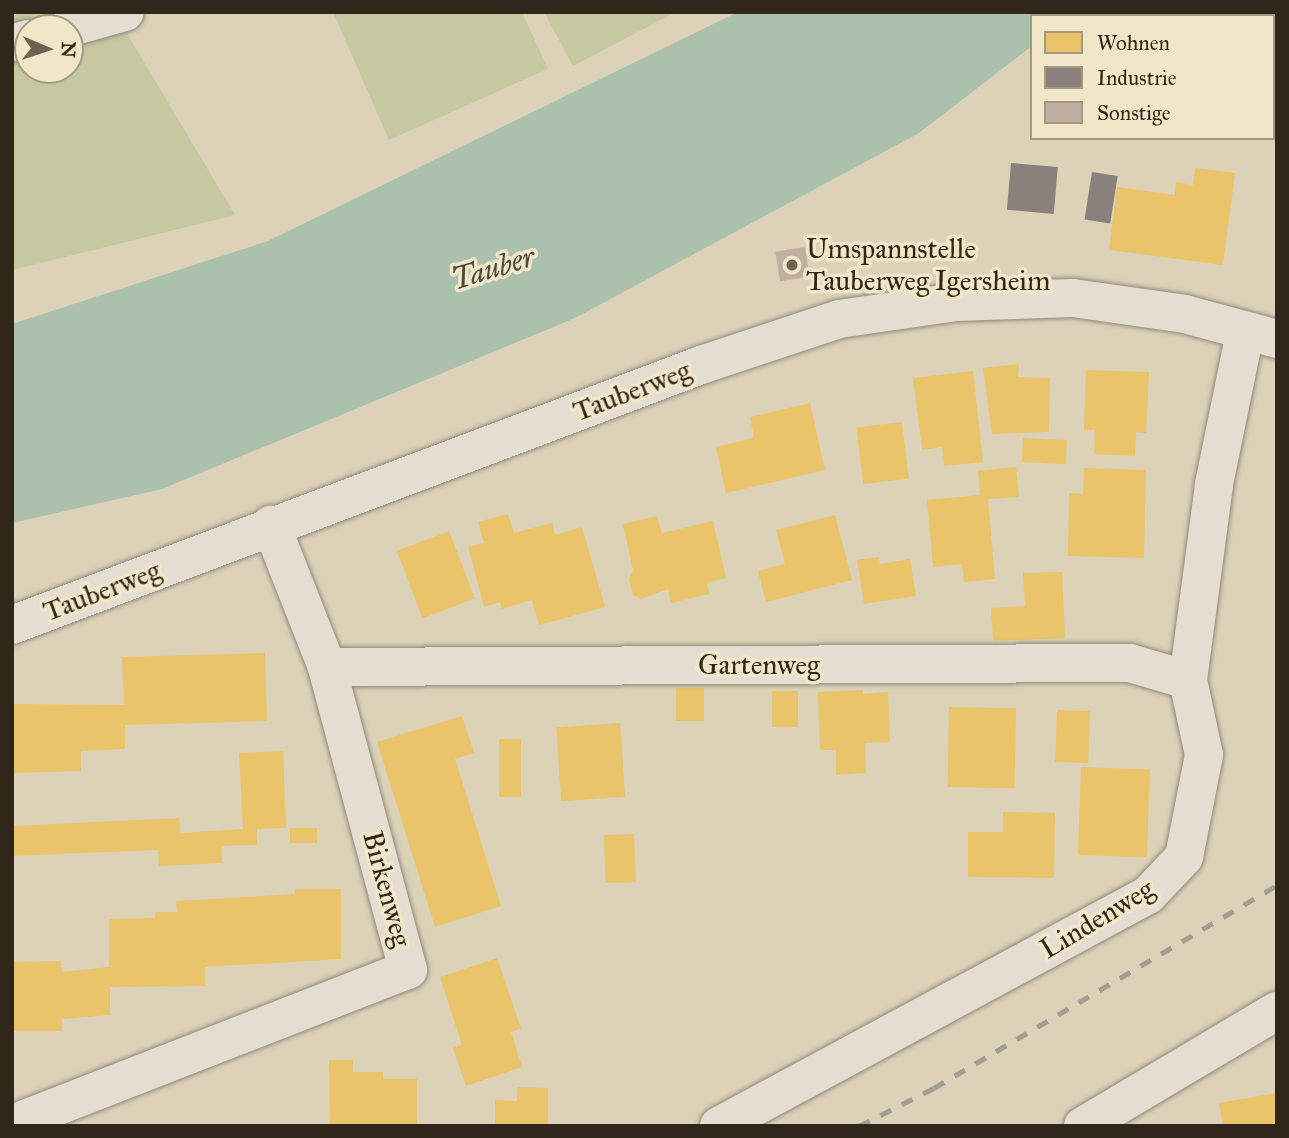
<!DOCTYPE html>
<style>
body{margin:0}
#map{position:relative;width:1289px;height:1138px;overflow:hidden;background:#dbd2b8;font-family:"IM FELL Great Primer",serif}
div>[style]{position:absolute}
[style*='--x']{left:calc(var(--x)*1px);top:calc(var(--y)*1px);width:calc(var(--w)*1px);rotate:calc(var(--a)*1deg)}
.green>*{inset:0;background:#c6c89f}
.water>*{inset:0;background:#abc1ad}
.homes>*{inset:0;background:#e9c46a;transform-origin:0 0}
.industry>*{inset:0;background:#8a817c;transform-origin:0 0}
.building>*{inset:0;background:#c1afa0;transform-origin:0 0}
.roads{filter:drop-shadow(0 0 2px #918a7a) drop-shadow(0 0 2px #918a7a)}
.minor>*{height:38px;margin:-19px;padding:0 19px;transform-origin:19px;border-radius:19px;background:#e3ded1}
.rail>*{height:5px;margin-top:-2.5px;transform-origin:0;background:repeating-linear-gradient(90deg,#a39e93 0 12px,transparent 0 24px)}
.dots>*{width:19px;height:19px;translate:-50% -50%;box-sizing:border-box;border:4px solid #f1e6c8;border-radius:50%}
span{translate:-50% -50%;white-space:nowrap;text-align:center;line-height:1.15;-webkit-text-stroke:7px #f1e6c8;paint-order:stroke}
.poi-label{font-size:28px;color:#30271a}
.left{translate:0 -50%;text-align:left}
.street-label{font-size:28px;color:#30271a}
.water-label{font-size:30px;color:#4a4c3e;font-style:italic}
.frame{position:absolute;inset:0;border:14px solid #30271a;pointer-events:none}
.legend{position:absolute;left:1030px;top:14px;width:245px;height:126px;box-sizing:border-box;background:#f1e6c8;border:2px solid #a49a82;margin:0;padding:9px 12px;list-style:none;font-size:21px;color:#30271a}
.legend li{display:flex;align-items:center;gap:14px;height:35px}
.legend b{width:35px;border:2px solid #a49a82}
.north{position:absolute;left:14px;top:14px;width:70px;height:70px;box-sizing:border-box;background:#f1e6c8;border:2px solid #a49a82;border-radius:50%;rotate:92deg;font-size:19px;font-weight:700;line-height:28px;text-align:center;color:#30271a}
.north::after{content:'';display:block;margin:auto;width:24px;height:32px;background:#6c6351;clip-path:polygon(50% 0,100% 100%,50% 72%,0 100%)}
</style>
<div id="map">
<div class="green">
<div style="clip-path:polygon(12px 12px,125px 12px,68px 28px,28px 28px,12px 41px)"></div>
<div style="clip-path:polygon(333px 12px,522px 12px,548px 69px,389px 140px)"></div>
<div style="clip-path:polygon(544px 12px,676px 12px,573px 66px)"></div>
<div style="clip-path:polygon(119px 20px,235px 215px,12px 270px,12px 45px,28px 44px,28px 70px,70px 70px,70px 33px)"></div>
</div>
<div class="water">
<div style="clip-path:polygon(738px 12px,1076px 12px,1032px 16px,1032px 46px,919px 133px,575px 318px,162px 489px,12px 523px,12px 324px,268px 241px)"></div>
</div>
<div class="homes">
<div style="clip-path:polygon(1195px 168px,1235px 173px,1223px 265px,1109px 250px,1117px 187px,1175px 195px,1176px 182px,1193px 185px)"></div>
<div style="clip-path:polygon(1019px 364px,1018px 377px,1050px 378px,1049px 432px,992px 434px,983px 368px)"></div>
<div style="clip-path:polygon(1086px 370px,1149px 372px,1146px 433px,1136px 432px,1135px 456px,1094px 454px,1095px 430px,1084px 430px)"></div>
<div style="clip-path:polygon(973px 371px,983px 462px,944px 466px,942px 447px,922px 450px,913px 378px)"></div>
<div style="clip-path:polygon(810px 403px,825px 470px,726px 493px,716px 447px,754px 438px,750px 417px)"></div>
<div style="left:902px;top:422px;width:57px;height:46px;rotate:83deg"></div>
<div style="left:1023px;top:438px;width:44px;height:24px;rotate:3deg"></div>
<div style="clip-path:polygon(1016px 467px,1019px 497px,988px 499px,995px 579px,964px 582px,962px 564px,933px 567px,927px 500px,980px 495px,978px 471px)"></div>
<div style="clip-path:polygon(1084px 468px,1146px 470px,1144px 558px,1068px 556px,1069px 493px,1083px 494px)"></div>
<div style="clip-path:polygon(508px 514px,514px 533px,552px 523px,555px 535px,582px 527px,605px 607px,539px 625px,532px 600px,502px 609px,500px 602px,484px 607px,468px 547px,484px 543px,478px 522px)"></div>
<div style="clip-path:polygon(835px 515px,852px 580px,766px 602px,758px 571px,785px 564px,776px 530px)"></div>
<div style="clip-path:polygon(657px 516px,662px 533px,713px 521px,726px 578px,707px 583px,709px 594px,671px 603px,668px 589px,641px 599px,633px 595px,629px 580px,633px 570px,623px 524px)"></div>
<div style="left:449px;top:531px;width:72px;height:56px;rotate:69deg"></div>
<div style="clip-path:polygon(879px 557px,880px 564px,910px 559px,916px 596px,864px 604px,857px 560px)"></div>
<div style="clip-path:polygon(1062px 572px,1065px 638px,993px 641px,991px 608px,1025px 606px,1023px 573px)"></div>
<div style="clip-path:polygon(265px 653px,267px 721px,125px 725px,125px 749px,81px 751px,81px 771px,12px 773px,12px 704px,124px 705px,122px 657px)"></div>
<div style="left:676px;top:688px;width:28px;height:33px"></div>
<div style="clip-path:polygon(863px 690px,863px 694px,888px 692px,890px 742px,865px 743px,866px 773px,836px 775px,836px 750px,820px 750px,818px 692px)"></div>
<div style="left:772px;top:691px;width:26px;height:36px"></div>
<div style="left:949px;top:707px;width:67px;height:80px;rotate:1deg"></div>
<div style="left:1057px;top:710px;width:33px;height:52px;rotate:2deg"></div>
<div style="clip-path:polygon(462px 716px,474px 753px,455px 759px,501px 906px,435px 927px,377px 742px)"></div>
<div style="left:620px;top:723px;width:74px;height:64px;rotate:86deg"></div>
<div style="left:499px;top:739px;width:22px;height:58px"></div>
<div style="clip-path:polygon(283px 751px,286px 828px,257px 829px,257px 845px,221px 846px,222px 863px,159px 866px,158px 850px,12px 856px,12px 826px,179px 818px,180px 833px,243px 829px,239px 753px)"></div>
<div style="left:1081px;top:767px;width:69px;height:88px;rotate:2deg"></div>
<div style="clip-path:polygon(1003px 812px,1055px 813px,1054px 878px,968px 877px,968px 832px,1003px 832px)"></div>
<div style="left:290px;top:828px;width:27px;height:15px"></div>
<div style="left:634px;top:834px;width:48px;height:30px;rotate:88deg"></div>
<div style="clip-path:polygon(295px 889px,341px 889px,341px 959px,205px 967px,205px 986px,110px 987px,110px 1015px,62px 1019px,62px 1031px,12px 1031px,12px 962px,61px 961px,62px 972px,109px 967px,109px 919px,155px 918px,155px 912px,177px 912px,176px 901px,295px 894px)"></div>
<div style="clip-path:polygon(497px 958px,521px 1028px,511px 1032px,522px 1067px,466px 1086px,453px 1048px,462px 1045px,440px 977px)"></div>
<div style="clip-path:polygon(329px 1060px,353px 1060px,353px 1072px,383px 1072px,383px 1079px,417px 1079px,417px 1126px,330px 1126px)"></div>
<div style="clip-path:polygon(517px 1087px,548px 1088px,548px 1126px,495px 1126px,495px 1100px,517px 1101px)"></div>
<div style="clip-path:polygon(1277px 1093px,1277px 1126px,1223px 1126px,1219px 1103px)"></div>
</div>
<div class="industry">
<div style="left:1011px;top:163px;width:47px;height:47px;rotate:5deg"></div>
<div style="left:1092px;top:172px;width:26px;height:48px;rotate:9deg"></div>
</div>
<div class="building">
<div style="left:805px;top:247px;width:30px;height:30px;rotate:81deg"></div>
</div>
<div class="roads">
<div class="minor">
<div style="--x:68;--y:28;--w:59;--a:-15.7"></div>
<div style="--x:18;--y:42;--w:10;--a:-17"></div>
<div style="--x:12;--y:625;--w:736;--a:-20.67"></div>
<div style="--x:701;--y:365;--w:145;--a:-18.4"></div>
<div style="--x:839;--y:319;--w:119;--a:-8.2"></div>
<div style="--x:957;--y:302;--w:116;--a:-2"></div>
<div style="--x:1073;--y:298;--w:113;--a:8.1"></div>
<div style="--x:1185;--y:314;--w:95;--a:15.2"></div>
<div style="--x:327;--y:667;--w:803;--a:-0.29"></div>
<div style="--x:1130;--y:663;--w:60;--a:16.3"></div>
<div style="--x:12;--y:1124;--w:425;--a:-21.3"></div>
<div style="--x:408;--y:970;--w:314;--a:-105"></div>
<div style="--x:327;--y:667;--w:153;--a:-111.5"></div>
<div style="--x:719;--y:1126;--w:487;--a:-28.3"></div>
<div style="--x:1148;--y:895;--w:52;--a:-46.5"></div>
<div style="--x:1184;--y:857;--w:104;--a:-78.9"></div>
<div style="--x:1204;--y:755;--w:77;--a:-102"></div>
<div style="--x:1188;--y:680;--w:198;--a:-82.4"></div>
<div style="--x:1214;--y:484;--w:154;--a:-78.4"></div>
<div style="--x:1083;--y:1126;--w:226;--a:-30.7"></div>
</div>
</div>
<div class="rail">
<div style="--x:859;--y:1126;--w:84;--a:-26.9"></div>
<div style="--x:934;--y:1088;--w:399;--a:-30.6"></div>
</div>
<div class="dots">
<div style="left:792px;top:265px;background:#6c6351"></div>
</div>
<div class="poi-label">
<span class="left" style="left:806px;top:265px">Umspannstelle<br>Tauberweg Igersheim</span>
</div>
<div class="street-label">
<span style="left:632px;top:391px;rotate:-21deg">Tauberweg</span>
<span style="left:102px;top:591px;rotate:-21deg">Tauberweg</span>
<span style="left:759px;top:665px">Gartenweg</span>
<span style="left:387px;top:889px;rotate:75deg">Birkenweg</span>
<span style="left:1097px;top:919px;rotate:-31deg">Lindenweg</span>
</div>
<div class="water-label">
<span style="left:493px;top:268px;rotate:-17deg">Tauber</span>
</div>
<div class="frame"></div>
<ul class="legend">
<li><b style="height:19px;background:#e9c46a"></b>Wohnen</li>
<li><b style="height:19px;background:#8a817c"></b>Industrie</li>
<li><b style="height:19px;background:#c1afa0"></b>Sonstige</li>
</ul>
<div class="north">N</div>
</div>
